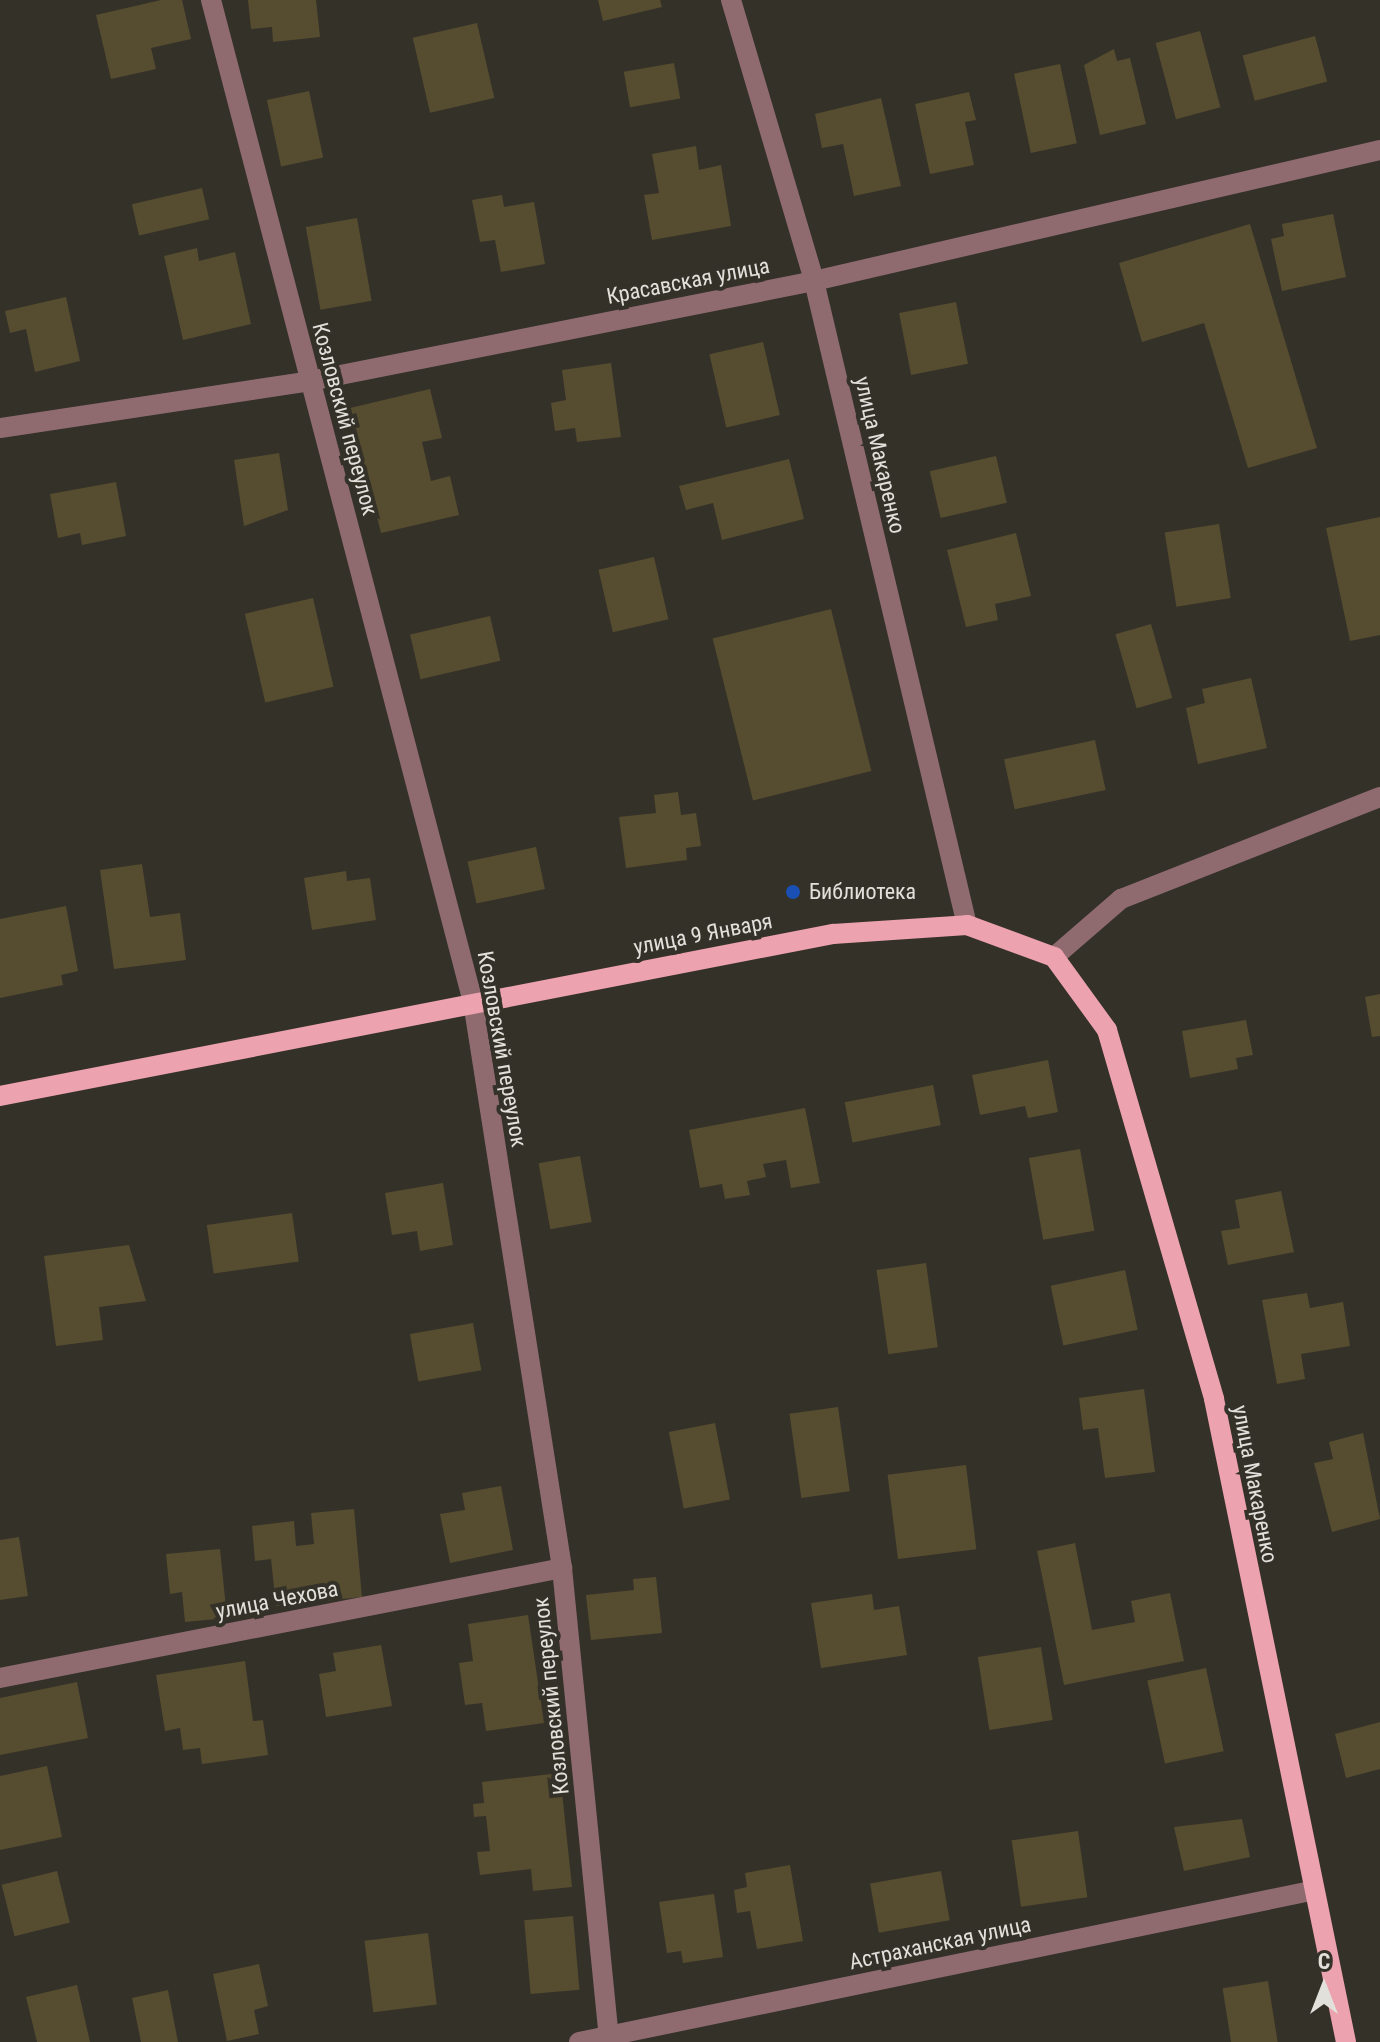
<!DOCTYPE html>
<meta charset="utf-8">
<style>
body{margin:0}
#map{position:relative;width:1380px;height:2042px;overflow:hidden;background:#343129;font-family:"Roboto Condensed",sans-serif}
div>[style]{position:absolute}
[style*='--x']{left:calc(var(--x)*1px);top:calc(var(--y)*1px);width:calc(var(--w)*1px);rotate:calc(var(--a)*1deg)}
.building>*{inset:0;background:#564c2f;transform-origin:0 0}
.minor>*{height:20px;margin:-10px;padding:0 10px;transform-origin:10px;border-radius:10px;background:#8f6b70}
.major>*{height:20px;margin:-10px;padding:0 10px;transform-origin:10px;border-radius:10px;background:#eda2af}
.dots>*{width:22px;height:22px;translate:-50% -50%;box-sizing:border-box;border:4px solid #343129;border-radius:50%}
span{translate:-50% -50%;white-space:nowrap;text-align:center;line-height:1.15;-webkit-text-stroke:8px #343129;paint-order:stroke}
.street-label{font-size:22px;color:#e2e0db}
.poi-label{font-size:22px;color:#e2e0db}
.left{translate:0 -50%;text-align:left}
.north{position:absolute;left:1284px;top:1946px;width:80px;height:80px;-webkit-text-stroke:6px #343129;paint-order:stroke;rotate:0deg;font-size:22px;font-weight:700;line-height:32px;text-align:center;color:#e2e0db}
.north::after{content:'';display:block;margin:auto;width:28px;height:36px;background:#e2e0db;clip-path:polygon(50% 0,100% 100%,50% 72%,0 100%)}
</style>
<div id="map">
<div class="building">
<div style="clip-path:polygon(161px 0,182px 0,191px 39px,151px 48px,156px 69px,111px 79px,96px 15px)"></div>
<div style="clip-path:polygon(248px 0,316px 0,320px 37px,273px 42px,272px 27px,251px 29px)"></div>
<div style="clip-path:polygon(598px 0,660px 0,662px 7px,603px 21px)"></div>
<div style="left:477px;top:23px;width:77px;height:66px;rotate:77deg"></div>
<div style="left:1200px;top:31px;width:79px;height:46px;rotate:75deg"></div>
<div style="left:1315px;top:36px;width:47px;height:75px;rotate:75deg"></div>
<div style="clip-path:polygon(1114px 49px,1117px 61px,1130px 58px,1146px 124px,1100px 135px,1084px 65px)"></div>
<div style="left:674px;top:63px;width:36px;height:51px;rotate:80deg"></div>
<div style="left:1060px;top:64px;width:81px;height:47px;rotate:78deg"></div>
<div style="left:309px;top:91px;width:68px;height:43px;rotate:78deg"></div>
<div style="clip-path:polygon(969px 92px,976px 120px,965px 122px,974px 165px,930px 174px,915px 104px)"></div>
<div style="clip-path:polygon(881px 98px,901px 186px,854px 196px,843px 144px,822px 148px,815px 114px)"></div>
<div style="clip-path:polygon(696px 146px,699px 170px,721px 165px,731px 226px,652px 240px,644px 195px,659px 193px,652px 154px)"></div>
<div style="left:202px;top:188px;width:32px;height:72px;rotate:77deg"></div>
<div style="clip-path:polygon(502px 195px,504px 207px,534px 202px,545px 264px,501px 272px,495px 240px,480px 242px,472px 200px)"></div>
<div style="clip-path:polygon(1333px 214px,1346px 277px,1282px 291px,1271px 239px,1284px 236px,1282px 224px)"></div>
<div style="left:357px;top:218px;width:84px;height:52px;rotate:80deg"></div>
<div style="clip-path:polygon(1250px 224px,1317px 448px,1248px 468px,1204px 323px,1142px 342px,1119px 263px)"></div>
<div style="clip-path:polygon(197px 248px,199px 261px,235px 252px,251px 324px,183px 340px,164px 256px)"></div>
<div style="clip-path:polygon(66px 297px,80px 361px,35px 372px,26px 329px,10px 333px,5px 311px)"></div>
<div style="left:956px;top:302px;width:63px;height:58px;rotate:79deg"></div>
<div style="left:763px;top:342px;width:75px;height:55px;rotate:77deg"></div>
<div style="clip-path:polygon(611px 363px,621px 437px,577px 442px,575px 428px,555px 431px,551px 403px,566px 400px,562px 370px)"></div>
<div style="clip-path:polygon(430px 389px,442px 438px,422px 442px,431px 481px,450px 476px,459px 515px,381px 533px,350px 408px)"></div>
<div style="clip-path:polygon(279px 453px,288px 510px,244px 526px,234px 460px)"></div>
<div style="left:996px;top:456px;width:48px;height:68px;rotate:77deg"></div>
<div style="clip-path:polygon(789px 459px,804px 519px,722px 540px,713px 503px,686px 510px,679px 486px)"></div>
<div style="clip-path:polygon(116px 482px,126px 536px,82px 545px,80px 533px,58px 538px,50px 494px)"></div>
<div style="clip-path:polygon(1380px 517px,1380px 635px,1350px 641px,1326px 528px)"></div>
<div style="left:1219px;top:524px;width:75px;height:55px;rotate:81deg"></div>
<div style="clip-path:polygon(1016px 533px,1031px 596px,995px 604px,998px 620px,966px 627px,947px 550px)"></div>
<div style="left:654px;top:557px;width:64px;height:57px;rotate:77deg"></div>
<div style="left:313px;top:598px;width:91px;height:70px;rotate:77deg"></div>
<div style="left:831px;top:609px;width:167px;height:122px;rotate:76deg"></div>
<div style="left:490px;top:616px;width:46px;height:82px;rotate:77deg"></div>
<div style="left:1151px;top:624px;width:77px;height:37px;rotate:74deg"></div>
<div style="clip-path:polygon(1251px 678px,1267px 748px,1198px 764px,1186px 708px,1205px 703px,1202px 689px)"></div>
<div style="left:1095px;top:740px;width:51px;height:93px;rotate:78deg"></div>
<div style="clip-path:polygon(678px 792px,681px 815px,696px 813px,701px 846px,686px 848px,687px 860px,626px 868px,619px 817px,656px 813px,654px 795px)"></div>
<div style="left:536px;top:847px;width:43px;height:70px;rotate:78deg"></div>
<div style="clip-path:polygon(142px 864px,150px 917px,180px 913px,186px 960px,114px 969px,100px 870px)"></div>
<div style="clip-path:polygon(346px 871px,347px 881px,370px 878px,376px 920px,312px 930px,304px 878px)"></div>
<div style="clip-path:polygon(66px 906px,78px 971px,61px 975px,63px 985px,0 998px,0 919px)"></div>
<div style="clip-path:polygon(1380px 994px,1380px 1036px,1372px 1037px,1365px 997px)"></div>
<div style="clip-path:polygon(1246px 1020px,1253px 1055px,1236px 1058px,1238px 1069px,1190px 1078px,1182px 1031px)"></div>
<div style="clip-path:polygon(1048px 1060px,1058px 1112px,1028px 1118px,1025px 1106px,980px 1115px,972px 1075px)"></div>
<div style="left:933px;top:1085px;width:41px;height:90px;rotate:79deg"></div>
<div style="clip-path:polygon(805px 1108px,820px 1183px,791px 1188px,786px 1160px,763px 1164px,766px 1177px,747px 1181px,750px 1195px,725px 1199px,722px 1184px,700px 1188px,689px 1130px)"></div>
<div style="left:1080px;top:1149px;width:83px;height:52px;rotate:80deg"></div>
<div style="left:580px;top:1156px;width:67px;height:42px;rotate:80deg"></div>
<div style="clip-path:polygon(443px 1183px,453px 1245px,420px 1251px,417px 1231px,392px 1235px,385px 1193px)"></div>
<div style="clip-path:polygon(1281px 1191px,1294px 1252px,1228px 1265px,1221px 1231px,1240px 1228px,1235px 1200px)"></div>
<div style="left:292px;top:1213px;width:49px;height:86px;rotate:82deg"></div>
<div style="clip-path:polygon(129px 1245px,146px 1301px,99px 1307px,103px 1340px,56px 1346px,44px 1256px)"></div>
<div style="left:926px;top:1263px;width:85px;height:50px;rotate:82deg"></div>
<div style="left:1125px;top:1270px;width:61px;height:76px;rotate:78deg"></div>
<div style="clip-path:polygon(1307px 1293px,1310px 1308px,1343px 1302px,1350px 1346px,1301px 1354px,1305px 1379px,1277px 1384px,1262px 1300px)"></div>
<div style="left:473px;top:1323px;width:48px;height:64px;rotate:80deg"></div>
<div style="clip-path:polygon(1144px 1389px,1155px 1472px,1105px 1478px,1098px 1428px,1083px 1430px,1079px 1398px)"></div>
<div style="left:838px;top:1407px;width:85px;height:49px;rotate:82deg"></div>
<div style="left:715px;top:1423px;width:78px;height:47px;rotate:79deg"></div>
<div style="clip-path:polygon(1363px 1433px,1380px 1519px,1332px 1532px,1314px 1463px,1333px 1459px,1329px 1442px)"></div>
<div style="left:966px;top:1465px;width:85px;height:79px;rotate:83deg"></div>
<div style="clip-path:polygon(501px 1486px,513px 1550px,450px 1563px,440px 1514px,465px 1510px,462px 1493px)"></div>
<div style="clip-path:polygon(354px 1509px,362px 1597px,276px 1606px,271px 1559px,255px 1561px,252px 1526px,294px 1521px,296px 1546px,314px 1544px,311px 1513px)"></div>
<div style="clip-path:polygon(19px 1537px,28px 1596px,0 1600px,0 1540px)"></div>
<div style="clip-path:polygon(1075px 1543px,1092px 1630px,1135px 1622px,1131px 1601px,1170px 1593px,1184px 1661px,1064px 1685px,1037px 1551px)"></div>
<div style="clip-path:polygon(220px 1549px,227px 1618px,185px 1622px,182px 1592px,170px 1594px,166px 1554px)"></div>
<div style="clip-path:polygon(656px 1577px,662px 1633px,591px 1640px,586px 1595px,634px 1590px,633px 1579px)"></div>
<div style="clip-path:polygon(872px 1594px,874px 1610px,899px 1606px,907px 1655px,821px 1668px,811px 1603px)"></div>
<div style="clip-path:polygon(528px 1615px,544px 1723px,486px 1731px,482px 1703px,465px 1705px,459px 1663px,473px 1661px,468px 1624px)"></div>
<div style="clip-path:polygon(381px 1645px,392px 1706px,326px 1717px,319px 1674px,336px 1671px,333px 1653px)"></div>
<div style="left:1041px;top:1647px;width:74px;height:64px;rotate:81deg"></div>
<div style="clip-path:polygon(245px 1661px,253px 1721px,263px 1720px,268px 1755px,202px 1764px,200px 1748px,183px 1750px,180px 1728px,165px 1731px,156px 1675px)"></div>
<div style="left:1206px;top:1668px;width:85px;height:60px;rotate:78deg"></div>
<div style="clip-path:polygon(77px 1682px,88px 1738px,0 1755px,0 1698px)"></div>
<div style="clip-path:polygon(1380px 1722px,1380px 1769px,1346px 1778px,1335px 1734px)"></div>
<div style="clip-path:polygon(47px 1766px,62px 1837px,0 1850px,0 1776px)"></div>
<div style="clip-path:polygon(560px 1773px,572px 1887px,533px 1891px,531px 1869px,480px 1875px,477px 1852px,490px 1851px,486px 1816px,474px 1817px,473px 1804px,484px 1803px,482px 1782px)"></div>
<div style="clip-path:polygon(1242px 1819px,1250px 1857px,1184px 1871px,1174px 1827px)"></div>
<div style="left:1078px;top:1831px;width:67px;height:67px;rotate:82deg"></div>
<div style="clip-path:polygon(790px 1865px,803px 1941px,757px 1949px,750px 1911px,737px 1913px,734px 1890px,747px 1887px,745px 1873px)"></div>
<div style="left:57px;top:1871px;width:53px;height:57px;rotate:76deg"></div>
<div style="left:941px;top:1871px;width:50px;height:72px;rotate:80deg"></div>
<div style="clip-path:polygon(714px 1894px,723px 1957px,683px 1963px,681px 1951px,667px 1953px,659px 1902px)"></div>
<div style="left:573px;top:1916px;width:74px;height:49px;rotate:85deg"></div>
<div style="left:428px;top:1933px;width:72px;height:64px;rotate:83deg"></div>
<div style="clip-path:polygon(259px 1964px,268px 2006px,254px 2010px,259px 2034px,227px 2041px,213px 1974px)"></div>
<div style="left:1268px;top:1981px;width:62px;height:46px;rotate:81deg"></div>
<div style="clip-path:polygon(77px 1985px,90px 2042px,37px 2042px,26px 1997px)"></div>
<div style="clip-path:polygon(168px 1990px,178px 2042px,141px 2042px,132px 1998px)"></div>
</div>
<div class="minor">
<div style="--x:211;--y:0;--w:1036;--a:75.35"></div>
<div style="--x:473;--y:1002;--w:573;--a:81.06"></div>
<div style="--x:562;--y:1568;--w:470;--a:84.3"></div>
<div style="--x:731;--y:0;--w:293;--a:73.5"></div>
<div style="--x:814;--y:281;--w:662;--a:76.64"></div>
<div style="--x:0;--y:428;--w:314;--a:-8.6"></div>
<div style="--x:310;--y:381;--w:514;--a:-11.22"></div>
<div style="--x:814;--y:281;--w:581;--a:-13.03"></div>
<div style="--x:1054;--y:957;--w:89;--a:-40.9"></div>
<div style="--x:1121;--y:899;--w:278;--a:-21.5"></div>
<div style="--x:0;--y:1678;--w:573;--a:-11.07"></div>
<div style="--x:579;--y:2042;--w:747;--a:-11.66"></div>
</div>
<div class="major">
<div style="--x:0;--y:1096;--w:849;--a:-11.01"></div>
<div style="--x:833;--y:934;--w:134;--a:-3.8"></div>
<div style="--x:967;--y:925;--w:93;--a:20.2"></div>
<div style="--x:1054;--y:957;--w:90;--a:54"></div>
<div style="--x:1107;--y:1030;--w:384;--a:73.8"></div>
<div style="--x:1214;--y:1399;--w:656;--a:78.4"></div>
</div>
<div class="dots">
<div style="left:793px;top:892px;background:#1a4fb4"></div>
</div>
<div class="street-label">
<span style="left:688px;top:281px;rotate:-11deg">Красавская улица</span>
<span style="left:345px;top:419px;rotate:75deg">Козловский переулок</span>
<span style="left:880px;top:455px;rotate:77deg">улица Макаренко</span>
<span style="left:703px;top:934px;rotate:-11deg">улица 9 Января</span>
<span style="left:502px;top:1049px;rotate:80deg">Козловский переулок</span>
<span style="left:1255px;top:1484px;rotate:79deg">улица Макаренко</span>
<span style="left:277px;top:1600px;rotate:-11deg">улица Чехова</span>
<span style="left:551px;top:1696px;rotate:-96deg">Козловский переулок</span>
<span style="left:940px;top:1943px;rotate:-12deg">Астраханская улица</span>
</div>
<div class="poi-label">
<span class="left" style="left:809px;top:892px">Библиотека</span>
</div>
<div class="north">С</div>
</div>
